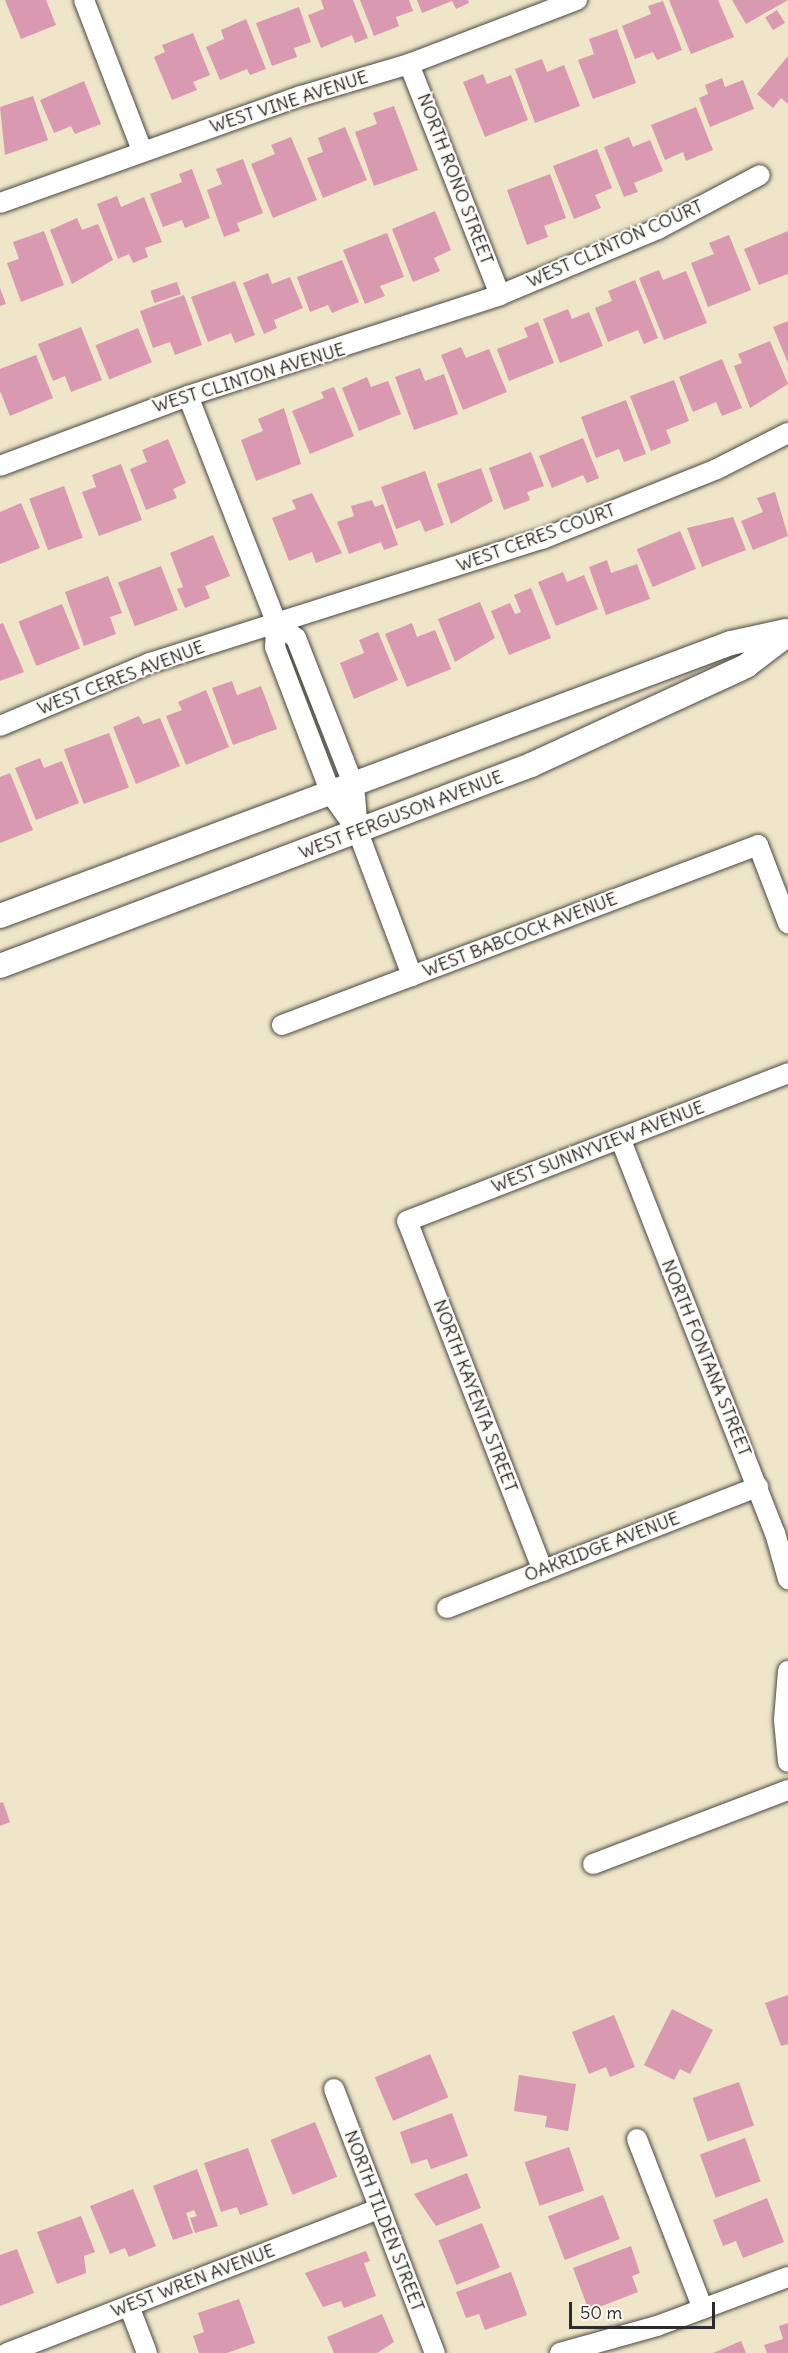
<!DOCTYPE html>
<style>
body{margin:0}
#map{position:relative;width:788px;height:2353px;overflow:hidden;background:#efe5c8;font-family:Delius,sans-serif}
div>[style]{position:absolute}
[style*='--x']{left:calc(var(--x)*1px);top:calc(var(--y)*1px);width:calc(var(--w)*1px);rotate:calc(var(--a)*1deg)}
.building>*{inset:0;background:#d999b0;transform-origin:0 0}
.roads{filter:drop-shadow(0 0 2px #484743) drop-shadow(0 0 2px #484743)}
.minor>*{height:20px;margin:-10px;padding:0 10px;transform-origin:10px;border-radius:10px;background:#fff}
.tertiary>*{height:24px;margin:-12px;padding:0 12px;transform-origin:12px;border-radius:12px;background:#fff}
span{translate:-50% -50%;white-space:nowrap;text-align:center;line-height:1.15;-webkit-text-stroke:4.5px #fdfcf7;paint-order:stroke}
.street-label{font-size:18px;color:#2b2b2b}
.scale{position:absolute;left:569px;top:2302px;width:146px;height:27px;box-sizing:border-box;border:3px solid #2b2b2b;border-top:0;padding-left:8px;font-size:18px;line-height:21px;white-space:nowrap;color:#2b2b2b;-webkit-text-stroke:4px #fdfcf7;paint-order:stroke}
</style>
<div id="map">
<div class="building">
<div style="clip-path:polygon(5px 0,46px 0,56px 25px,21px 39px)"></div>
<div style="clip-path:polygon(321px 0,353px 0,368px 38px,355px 43px,352px 35px,321px 48px,308px 15px,324px 9px)"></div>
<div style="clip-path:polygon(360px 0,409px 0,413px 11px,396px 17px,399px 26px,374px 36px)"></div>
<div style="clip-path:polygon(417px 0,468px 0,469px 3px,456px 9px,452px 1px,422px 13px)"></div>
<div style="clip-path:polygon(669px 0,718px 0,734px 37px,691px 54px)"></div>
<div style="clip-path:polygon(732px 0,788px 0,746px 24px)"></div>
<div style="clip-path:polygon(663px 1px,682px 50px,657px 60px,653px 52px,635px 59px,622px 26px,651px 14px,648px 6px)"></div>
<div style="clip-path:polygon(299px 7px,311px 42px,294px 48px,297px 57px,272px 66px,256px 23px)"></div>
<div style="left:777px;top:10px;width:15px;height:14px;rotate:58deg"></div>
<div style="clip-path:polygon(246px 19px,266px 69px,250px 75px,247px 69px,220px 80px,206px 47px,224px 39px,221px 30px)"></div>
<div style="clip-path:polygon(617px 29px,636px 83px,593px 99px,578px 60px,594px 54px,589px 39px)"></div>
<div style="clip-path:polygon(193px 33px,210px 75px,193px 82px,197px 90px,172px 100px,154px 57px,165px 52px,162px 45px)"></div>
<div style="clip-path:polygon(788px 56px,788px 104px,781px 98px,773px 108px,757px 94px)"></div>
<div style="clip-path:polygon(542px 59px,547px 72px,564px 65px,580px 106px,535px 123px,515px 69px)"></div>
<div style="clip-path:polygon(483px 74px,487px 84px,511px 75px,528px 120px,485px 137px,463px 82px)"></div>
<div style="clip-path:polygon(722px 78px,725px 87px,743px 80px,754px 109px,710px 127px,699px 98px,708px 94px,705px 85px)"></div>
<div style="clip-path:polygon(84px 81px,101px 124px,75px 134px,71px 126px,54px 133px,40px 100px)"></div>
<div style="clip-path:polygon(33px 96px,48px 140px,5px 155px,0 107px)"></div>
<div style="clip-path:polygon(394px 106px,418px 170px,374px 186px,355px 132px,377px 124px,373px 113px)"></div>
<div style="clip-path:polygon(696px 107px,713px 150px,686px 161px,683px 152px,665px 160px,651px 125px)"></div>
<div style="clip-path:polygon(345px 127px,367px 180px,323px 198px,307px 158px,323px 152px,318px 138px)"></div>
<div style="clip-path:polygon(291px 137px,317px 200px,273px 218px,251px 164px,275px 154px,271px 145px)"></div>
<div style="clip-path:polygon(629px 137px,633px 147px,650px 140px,663px 171px,634px 183px,638px 192px,624px 197px,604px 147px)"></div>
<div style="clip-path:polygon(597px 149px,612px 188px,595px 195px,601px 208px,574px 219px,553px 166px)"></div>
<div style="clip-path:polygon(243px 159px,263px 213px,237px 223px,240px 231px,224px 237px,207px 190px,222px 184px,216px 169px)"></div>
<div style="clip-path:polygon(192px 169px,210px 218px,185px 228px,182px 220px,163px 227px,150px 194px,182px 182px,179px 174px)"></div>
<div style="clip-path:polygon(550px 174px,566px 218px,544px 226px,548px 237px,527px 245px,507px 190px)"></div>
<div style="clip-path:polygon(117px 196px,121px 207px,144px 197px,162px 242px,145px 248px,148px 257px,133px 263px,129px 254px,118px 259px,97px 204px)"></div>
<div style="clip-path:polygon(435px 211px,451px 250px,434px 258px,440px 271px,413px 282px,392px 229px)"></div>
<div style="clip-path:polygon(77px 218px,82px 230px,98px 224px,113px 260px,72px 284px,50px 230px)"></div>
<div style="clip-path:polygon(44px 231px,64px 285px,21px 302px,7px 263px,19px 259px,13px 242px)"></div>
<div style="clip-path:polygon(788px 231px,788px 274px,759px 285px,744px 249px)"></div>
<div style="clip-path:polygon(387px 233px,404px 277px,380px 286px,385px 296px,365px 304px,343px 250px)"></div>
<div style="clip-path:polygon(729px 235px,751px 290px,708px 307px,691px 263px,714px 254px,709px 243px)"></div>
<div style="clip-path:polygon(342px 260px,359px 302px,332px 313px,328px 305px,310px 312px,297px 277px)"></div>
<div style="clip-path:polygon(659px 270px,663px 280px,686px 271px,707px 323px,664px 340px,639px 278px)"></div>
<div style="clip-path:polygon(268px 273px,272px 284px,290px 277px,303px 308px,274px 320px,277px 328px,264px 334px,243px 283px)"></div>
<div style="clip-path:polygon(635px 280px,658px 338px,644px 344px,638px 330px,608px 342px,595px 308px,612px 301px,608px 291px)"></div>
<div style="clip-path:polygon(235px 281px,255px 335px,235px 343px,231px 333px,208px 342px,191px 297px)"></div>
<div style="left:177px;top:282px;width:13px;height:28px;rotate:72deg"></div>
<div style="clip-path:polygon(0 288px,6px 304px,0 306px)"></div>
<div style="clip-path:polygon(184px 295px,202px 345px,175px 355px,170px 342px,153px 348px,140px 311px)"></div>
<div style="clip-path:polygon(568px 309px,572px 319px,589px 312px,603px 346px,560px 363px,543px 319px)"></div>
<div style="clip-path:polygon(788px 321px,788px 363px,773px 327px)"></div>
<div style="clip-path:polygon(538px 322px,554px 363px,509px 381px,497px 349px,528px 337px,524px 328px)"></div>
<div style="clip-path:polygon(81px 327px,102px 380px,71px 392px,65px 376px,53px 381px,38px 344px)"></div>
<div style="left:138px;top:328px;width:37px;height:46px;rotate:68deg"></div>
<div style="clip-path:polygon(770px 341px,788px 384px,750px 408px,734px 366px,742px 363px,738px 354px)"></div>
<div style="clip-path:polygon(461px 347px,466px 358px,489px 349px,507px 392px,463px 410px,441px 355px)"></div>
<div style="clip-path:polygon(36px 355px,53px 398px,10px 416px,0 391px,0 369px)"></div>
<div style="clip-path:polygon(722px 359px,742px 408px,722px 416px,716px 402px,693px 412px,679px 377px)"></div>
<div style="clip-path:polygon(420px 368px,425px 381px,444px 374px,458px 414px,414px 430px,395px 377px)"></div>
<div style="clip-path:polygon(367px 377px,371px 387px,388px 381px,401px 414px,359px 431px,342px 388px)"></div>
<div style="clip-path:polygon(674px 380px,689px 421px,666px 430px,671px 443px,651px 451px,630px 396px)"></div>
<div style="clip-path:polygon(334px 387px,354px 436px,310px 454px,292px 411px,324px 398px,321px 392px)"></div>
<div style="clip-path:polygon(626px 400px,646px 454px,624px 462px,619px 449px,596px 458px,581px 417px)"></div>
<div style="clip-path:polygon(284px 408px,301px 464px,256px 481px,241px 440px,263px 431px,258px 419px)"></div>
<div style="clip-path:polygon(583px 438px,599px 478px,587px 483px,583px 475px,552px 488px,539px 456px)"></div>
<div style="clip-path:polygon(168px 439px,186px 483px,173px 489px,177px 498px,146px 510px,130px 469px,147px 462px,142px 450px)"></div>
<div style="clip-path:polygon(531px 452px,544px 486px,527px 492px,530px 500px,504px 510px,489px 468px)"></div>
<div style="clip-path:polygon(121px 464px,142px 520px,99px 536px,82px 492px,96px 487px,92px 475px)"></div>
<div style="clip-path:polygon(481px 468px,493px 501px,451px 524px,437px 484px)"></div>
<div style="clip-path:polygon(425px 471px,444px 525px,425px 532px,420px 520px,396px 529px,381px 487px)"></div>
<div style="left:64px;top:486px;width:55px;height:37px;rotate:70deg"></div>
<div style="clip-path:polygon(775px 492px,788px 536px,753px 550px,741px 521px,763px 512px,757px 498px)"></div>
<div style="clip-path:polygon(312px 493px,342px 553px,316px 563px,312px 552px,289px 561px,272px 518px,296px 509px,292px 500px)"></div>
<div style="clip-path:polygon(372px 500px,375px 507px,383px 504px,398px 545px,384px 550px,381px 542px,349px 554px,337px 522px,354px 516px,351px 506px)"></div>
<div style="clip-path:polygon(21px 503px,40px 548px,0 564px,0 512px)"></div>
<div style="clip-path:polygon(733px 517px,746px 550px,702px 567px,687px 528px)"></div>
<div style="left:680px;top:531px;width:41px;height:47px;rotate:67deg"></div>
<div style="clip-path:polygon(213px 535px,230px 576px,205px 586px,210px 598px,185px 608px,177px 589px,183px 587px,170px 553px)"></div>
<div style="clip-path:polygon(607px 560px,611px 573px,637px 564px,650px 599px,606px 615px,589px 567px)"></div>
<div style="left:161px;top:566px;width:47px;height:46px;rotate:69deg"></div>
<div style="clip-path:polygon(563px 572px,567px 582px,584px 575px,598px 609px,556px 626px,538px 582px)"></div>
<div style="clip-path:polygon(108px 576px,122px 613px,110px 617px,116px 634px,84px 646px,65px 592px)"></div>
<div style="clip-path:polygon(531px 588px,551px 638px,509px 655px,491px 611px,510px 603px,515px 614px,521px 612px,514px 595px)"></div>
<div style="clip-path:polygon(480px 602px,495px 638px,455px 662px,438px 619px)"></div>
<div style="left:62px;top:604px;width:48px;height:47px;rotate:68deg"></div>
<div style="clip-path:polygon(3px 623px,24px 672px,0 681px,0 624px)"></div>
<div style="clip-path:polygon(412px 623px,417px 637px,435px 630px,451px 669px,407px 687px,385px 634px)"></div>
<div style="clip-path:polygon(378px 632px,398px 680px,354px 699px,340px 663px,364px 653px,359px 640px)"></div>
<div style="clip-path:polygon(232px 681px,237px 695px,261px 686px,277px 729px,233px 745px,212px 688px)"></div>
<div style="clip-path:polygon(206px 690px,229px 747px,186px 765px,166px 716px,182px 710px,178px 702px)"></div>
<div style="clip-path:polygon(139px 716px,143px 724px,160px 718px,180px 766px,136px 784px,113px 727px)"></div>
<div style="left:109px;top:733px;width:58px;height:48px;rotate:70deg"></div>
<div style="clip-path:polygon(40px 758px,44px 768px,62px 761px,79px 803px,36px 820px,15px 768px)"></div>
<div style="clip-path:polygon(10px 773px,33px 830px,0 843px,0 777px)"></div>
<div style="clip-path:polygon(3px 1802px,10px 1822px,0 1826px,0 1803px)"></div>
<div style="clip-path:polygon(788px 1995px,788px 2044px,781px 2046px,765px 2003px)"></div>
<div style="clip-path:polygon(672px 2009px,713px 2030px,690px 2074px,680px 2069px,674px 2080px,644px 2065px)"></div>
<div style="clip-path:polygon(614px 2015px,635px 2067px,610px 2077px,606px 2067px,589px 2074px,572px 2032px)"></div>
<div style="left:430px;top:2054px;width:47px;height:60px;rotate:67deg"></div>
<div style="clip-path:polygon(519px 2075px,576px 2084px,568px 2131px,545px 2127px,547px 2116px,514px 2111px)"></div>
<div style="left:739px;top:2082px;width:46px;height:49px;rotate:71deg"></div>
<div style="clip-path:polygon(452px 2113px,468px 2156px,431px 2169px,427px 2159px,411px 2164px,400px 2132px)"></div>
<div style="left:315px;top:2122px;width:59px;height:48px;rotate:68deg"></div>
<div style="left:745px;top:2138px;width:46px;height:48px;rotate:70deg"></div>
<div style="left:569px;top:2147px;width:46px;height:47px;rotate:71deg"></div>
<div style="clip-path:polygon(248px 2148px,268px 2205px,240px 2215px,237px 2207px,221px 2212px,204px 2163px)"></div>
<div style="clip-path:polygon(197px 2169px,218px 2226px,195px 2233px,190px 2218px,197px 2216px,194px 2210px,186px 2213px,193px 2233px,173px 2240px,153px 2186px)"></div>
<div style="clip-path:polygon(467px 2173px,481px 2208px,436px 2226px,414px 2194px)"></div>
<div style="clip-path:polygon(133px 2189px,156px 2246px,129px 2257px,125px 2248px,110px 2254px,90px 2206px)"></div>
<div style="left:603px;top:2195px;width:47px;height:59px;rotate:69deg"></div>
<div style="clip-path:polygon(767px 2198px,784px 2242px,743px 2258px,736px 2241px,723px 2246px,713px 2220px)"></div>
<div style="clip-path:polygon(81px 2216px,95px 2252px,84px 2256px,86px 2273px,57px 2284px,37px 2232px)"></div>
<div style="left:482px;top:2223px;width:48px;height:47px;rotate:68deg"></div>
<div style="clip-path:polygon(631px 2246px,640px 2273px,632px 2276px,638px 2292px,589px 2311px,573px 2268px)"></div>
<div style="clip-path:polygon(17px 2249px,34px 2293px,0 2306px,0 2255px)"></div>
<div style="clip-path:polygon(366px 2251px,370px 2261px,364px 2263px,376px 2296px,344px 2308px,341px 2301px,323px 2307px,305px 2273px)"></div>
<div style="clip-path:polygon(511px 2272px,527px 2315px,485px 2330px,479px 2314px,466px 2318px,456px 2292px)"></div>
<div style="clip-path:polygon(239px 2299px,255px 2343px,227px 2353px,199px 2353px,193px 2336px,204px 2332px,198px 2313px)"></div>
<div style="clip-path:polygon(382px 2314px,394px 2342px,377px 2353px,334px 2353px,327px 2337px)"></div>
<div style="clip-path:polygon(788px 2323px,788px 2353px,767px 2353px,764px 2345px,783px 2339px,779px 2326px)"></div>
<div style="clip-path:polygon(741px 2341px,746px 2353px,713px 2353px)"></div>
</div>
<div class="roads">
<div class="minor">
<div style="--x:84;--y:0;--w:161;--a:68.9"></div>
<div style="--x:409;--y:64;--w:248;--a:68.5"></div>
<div style="--x:0;--y:203;--w:319;--a:-19.6"></div>
<div style="--x:301;--y:96;--w:113;--a:-16.5"></div>
<div style="--x:409;--y:64;--w:180;--a:-20.9"></div>
<div style="--x:188;--y:396;--w:243;--a:68.7"></div>
<div style="--x:276;--y:622;--w:25;--a:92"></div>
<div style="--x:275;--y:647;--w:157;--a:69.1"></div>
<div style="--x:331;--y:794;--w:47;--a:54.6"></div>
<div style="--x:358;--y:832;--w:154;--a:69.4"></div>
<div style="--x:0;--y:466;--w:201;--a:-20.4"></div>
<div style="--x:188;--y:396;--w:328;--a:-17.9"></div>
<div style="--x:500;--y:295;--w:171;--a:-22.7"></div>
<div style="--x:658;--y:229;--w:115;--a:-27.9"></div>
<div style="--x:276;--y:622;--w:26;--a:39"></div>
<div style="--x:296;--y:638;--w:159;--a:68.6"></div>
<div style="--x:354;--y:786;--w:44;--a:84.8"></div>
<div style="--x:0;--y:726;--w:163;--a:-22.8"></div>
<div style="--x:150;--y:663;--w:411;--a:-17.6"></div>
<div style="--x:542;--y:539;--w:188;--a:-21.8"></div>
<div style="--x:717;--y:469;--w:80;--a:-26.9"></div>
<div style="--x:282;--y:1025;--w:509;--a:-20.71"></div>
<div style="--x:758;--y:845;--w:84;--a:69"></div>
<div style="--x:620;--y:1138;--w:424;--a:68.6"></div>
<div style="--x:775;--y:1533;--w:48;--a:74.2"></div>
<div style="--x:543;--y:1571;--w:375;--a:-111.2"></div>
<div style="--x:407;--y:1221;--w:409;--a:-21.2"></div>
<div style="--x:447;--y:1608;--w:334;--a:-21.3"></div>
<div style="--x:788;--y:1671;--w:49;--a:94.7"></div>
<div style="--x:784;--y:1720;--w:42;--a:84.6"></div>
<div style="--x:593;--y:1864;--w:209;--a:-20.8"></div>
<div style="--x:334;--y:2089;--w:283;--a:69.1"></div>
<div style="--x:637;--y:2139;--w:182;--a:68.8"></div>
<div style="--x:129;--y:2306;--w:50;--a:69"></div>
<div style="--x:7;--y:2353;--w:400;--a:-21.2"></div>
<div style="--x:560;--y:2353;--w:101;--a:-15.6"></div>
<div style="--x:657;--y:2326;--w:140;--a:-20.5"></div>
</div>
<div class="tertiary">
<div style="--x:0;--y:916;--w:780;--a:-20.48"></div>
<div style="--x:731;--y:643;--w:56;--a:-12.3"></div>
<div style="--x:0;--y:966;--w:568;--a:-20.73"></div>
<div style="--x:531;--y:765;--w:237;--a:-24.7"></div>
<div style="--x:746;--y:666;--w:53;--a:-37.3"></div>
</div>
</div>
<div class="street-label">
<span style="left:289px;top:102px;rotate:-18deg">WEST VINE AVENUE</span>
<span style="left:455px;top:179px;rotate:69deg">NORTH RONO STREET</span>
<span style="left:615px;top:244px;rotate:-24deg">WEST CLINTON COURT</span>
<span style="left:249px;top:378px;rotate:-17deg">WEST CLINTON AVENUE</span>
<span style="left:536px;top:538px;rotate:-20deg">WEST CERES COURT</span>
<span style="left:121px;top:678px;rotate:-21deg">WEST CERES AVENUE</span>
<span style="left:401px;top:815px;rotate:-21deg">WEST FERGUSON AVENUE</span>
<span style="left:520px;top:935px;rotate:-21deg">WEST BABCOCK AVENUE</span>
<span style="left:598px;top:1147px;rotate:-21deg">WEST SUNNYVIEW AVENUE</span>
<span style="left:706px;top:1358px;rotate:68deg">NORTH FONTANA STREET</span>
<span style="left:475px;top:1396px;rotate:69deg">NORTH KAYENTA STREET</span>
<span style="left:602px;top:1547px;rotate:-21deg">OAKRIDGE AVENUE</span>
<span style="left:384px;top:2221px;rotate:69deg">NORTH TILDEN STREET</span>
<span style="left:193px;top:2281px;rotate:-21deg">WEST WREN AVENUE</span>
</div>
<div class="scale">50 m</div>
</div>
